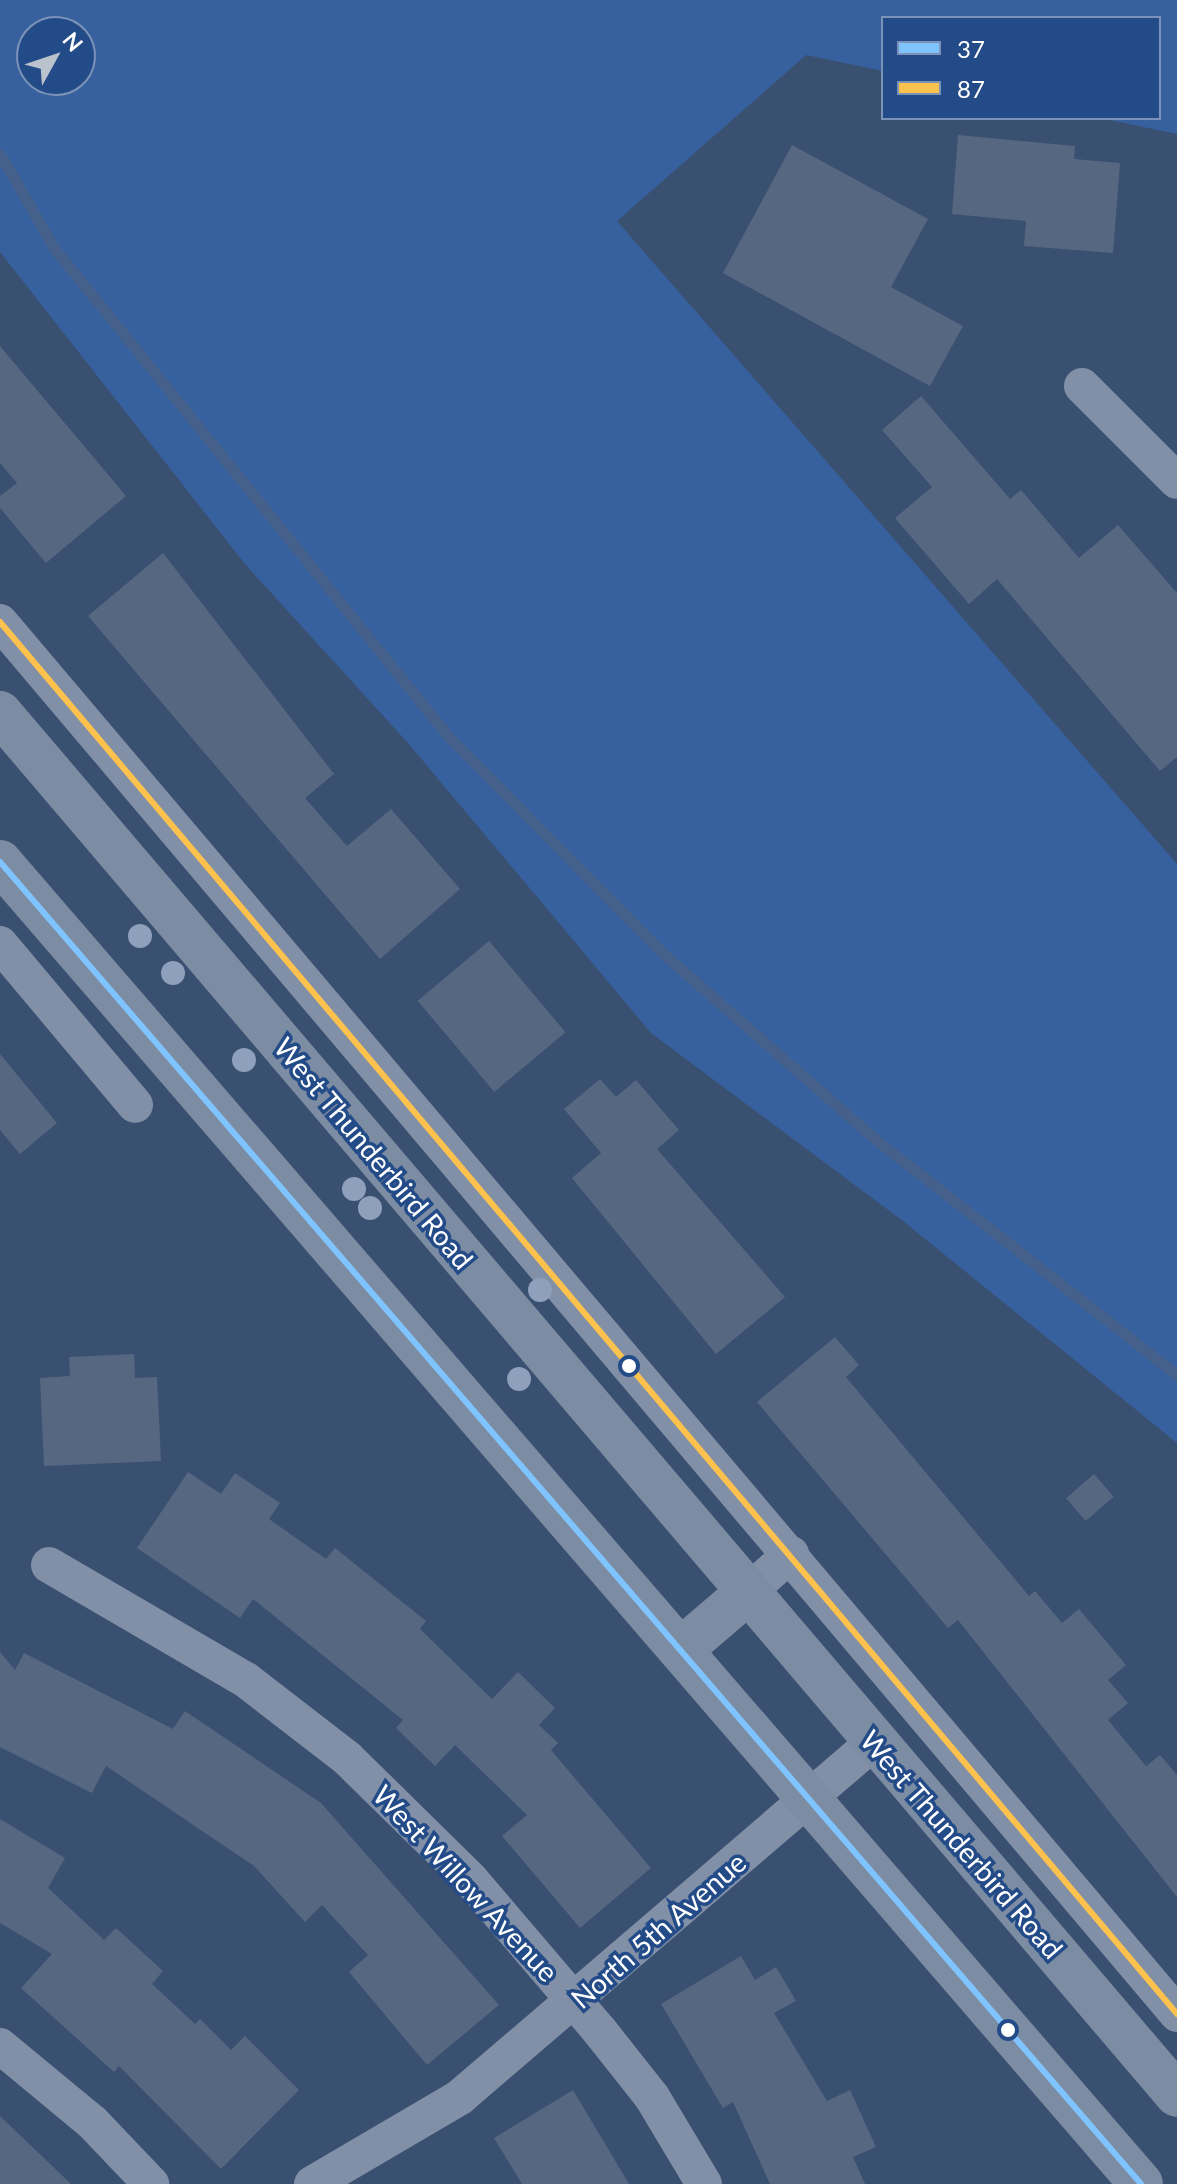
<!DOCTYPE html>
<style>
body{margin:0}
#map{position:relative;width:1177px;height:2184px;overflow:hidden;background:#3a5071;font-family:Lato,sans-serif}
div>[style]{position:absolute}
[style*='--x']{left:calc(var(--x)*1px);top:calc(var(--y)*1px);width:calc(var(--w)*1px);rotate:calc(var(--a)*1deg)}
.green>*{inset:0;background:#37619e}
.stream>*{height:11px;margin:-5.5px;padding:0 5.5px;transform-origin:5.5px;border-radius:5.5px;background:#44608b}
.building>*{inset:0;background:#566782;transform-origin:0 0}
.minor>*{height:36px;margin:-18px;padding:0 18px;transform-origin:18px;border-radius:18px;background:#8190a7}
.secondary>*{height:44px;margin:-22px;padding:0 22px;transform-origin:22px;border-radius:22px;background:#7c8ca2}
.bus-1>*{height:6px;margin:-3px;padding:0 3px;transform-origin:3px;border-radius:3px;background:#80c4ff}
.bus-2>*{height:6px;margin:-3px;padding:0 3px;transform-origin:3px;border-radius:3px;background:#fcc24d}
.trees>*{width:24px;height:24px;margin:-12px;border-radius:50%;background:#8ea0bb}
.dots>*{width:22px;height:22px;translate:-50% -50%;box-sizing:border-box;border:4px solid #234b88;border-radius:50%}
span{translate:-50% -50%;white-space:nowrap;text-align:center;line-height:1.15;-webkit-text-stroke:7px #234b88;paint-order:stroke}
.street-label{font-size:28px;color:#fff}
.legend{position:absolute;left:881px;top:16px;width:280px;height:104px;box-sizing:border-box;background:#234b88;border:2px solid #7b93b8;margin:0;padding:10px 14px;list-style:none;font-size:24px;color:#fff}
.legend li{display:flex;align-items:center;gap:16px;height:40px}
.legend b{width:40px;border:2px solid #7b93b8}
.north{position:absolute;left:16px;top:16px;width:80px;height:80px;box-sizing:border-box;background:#234b88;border:2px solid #7b93b8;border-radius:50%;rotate:50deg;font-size:22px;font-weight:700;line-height:32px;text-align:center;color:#fff}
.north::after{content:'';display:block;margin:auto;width:28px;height:36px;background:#bac2cd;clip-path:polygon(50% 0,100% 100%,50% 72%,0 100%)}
</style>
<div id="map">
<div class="green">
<div style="clip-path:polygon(evenodd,0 0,1177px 0,1177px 134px,1100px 118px,1159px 118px,1159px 18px,883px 18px,883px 71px,806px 55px,617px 221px,1177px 864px,1177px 1443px,903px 1221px,651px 1033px,408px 743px,245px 564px,0 252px,0 0,32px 32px,80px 32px,80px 80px,32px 80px,32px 32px)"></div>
</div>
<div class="stream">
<div style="--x:0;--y:154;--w:108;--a:60.1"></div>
<div style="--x:54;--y:248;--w:627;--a:51.08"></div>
<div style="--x:448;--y:736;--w:310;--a:45.3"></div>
<div style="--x:666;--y:956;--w:278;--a:41.2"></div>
<div style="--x:875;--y:1139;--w:383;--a:38"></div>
</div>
<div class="building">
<div style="clip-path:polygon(958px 135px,1075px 146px,1074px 159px,1120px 163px,1113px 253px,1024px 246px,1026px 221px,952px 214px)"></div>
<div style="clip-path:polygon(792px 145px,928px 219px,891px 287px,963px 326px,930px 386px,723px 273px)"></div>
<div style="clip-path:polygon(0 346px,126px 496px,46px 563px,0 508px,0 496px,17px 483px,0 463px)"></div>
<div style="clip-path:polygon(921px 396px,1010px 499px,1021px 490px,1079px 558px,1118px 525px,1177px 593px,1177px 757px,1160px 771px,997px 579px,969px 604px,895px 518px,932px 487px,882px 430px)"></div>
<div style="clip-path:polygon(163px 553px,334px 774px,305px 798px,347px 846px,391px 809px,460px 889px,380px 959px,88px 616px)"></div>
<div style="left:489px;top:941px;width:119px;height:93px;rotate:50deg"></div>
<div style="clip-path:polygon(0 1054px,57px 1123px,20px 1154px,0 1130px)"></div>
<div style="clip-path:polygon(600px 1079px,616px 1097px,636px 1080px,679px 1130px,657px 1149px,785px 1297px,716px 1354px,572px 1178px,601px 1153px,564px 1109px)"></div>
<div style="clip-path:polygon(835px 1337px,859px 1365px,846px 1377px,1029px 1596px,1035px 1591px,1062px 1623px,1079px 1609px,1126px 1665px,1108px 1680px,1128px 1703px,1108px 1720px,1146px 1766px,1160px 1755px,1177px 1775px,1177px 1897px,958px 1620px,948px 1628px,757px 1402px)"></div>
<div style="clip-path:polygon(134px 1354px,135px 1378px,157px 1377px,161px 1461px,44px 1466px,40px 1378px,70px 1376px,69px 1357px)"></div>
<div style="clip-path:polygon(188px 1472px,221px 1494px,235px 1473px,280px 1503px,269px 1519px,326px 1559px,335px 1548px,426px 1621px,420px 1629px,492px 1699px,518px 1672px,555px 1708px,539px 1725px,558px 1743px,551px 1750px,651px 1868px,580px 1928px,502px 1836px,527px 1815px,455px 1745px,435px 1766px,396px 1728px,403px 1720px,253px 1599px,240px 1618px,137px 1548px)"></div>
<div style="left:1094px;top:1474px;width:30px;height:37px;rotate:49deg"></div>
<div style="clip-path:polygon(0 1652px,15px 1670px,24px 1653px,173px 1729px,185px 1711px,321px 1803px,499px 2005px,427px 2065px,349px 1972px,368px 1955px,322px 1905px,305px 1922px,254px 1866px,106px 1766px,92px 1793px,0 1747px)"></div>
<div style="clip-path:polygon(0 1819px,65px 1858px,48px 1888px,104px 1940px,116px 1928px,163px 1971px,152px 1984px,195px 2024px,200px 2019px,231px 2050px,245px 2036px,299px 2090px,221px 2169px,119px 2066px,114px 2072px,21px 1988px,52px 1954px,0 1923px)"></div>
<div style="clip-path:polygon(741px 1956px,755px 1980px,776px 1967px,796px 2001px,774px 2013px,827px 2101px,850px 2090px,876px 2147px,853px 2157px,865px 2184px,770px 2184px,733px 2102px,723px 2108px,661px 2004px)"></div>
<div style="clip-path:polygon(573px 2090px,629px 2184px,522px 2184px,494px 2138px)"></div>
<div style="clip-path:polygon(0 2116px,71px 2184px,0 2184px)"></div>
</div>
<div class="minor">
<div style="--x:1082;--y:386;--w:134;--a:45"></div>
<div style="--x:0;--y:622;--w:1823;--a:49.78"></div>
<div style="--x:0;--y:944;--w:210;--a:50"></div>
<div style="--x:49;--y:1565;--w:228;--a:30.3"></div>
<div style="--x:246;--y:1680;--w:128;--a:37.7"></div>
<div style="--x:347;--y:1758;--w:173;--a:44.5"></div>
<div style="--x:470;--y:1879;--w:199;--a:49.5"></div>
<div style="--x:599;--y:2030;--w:85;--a:51.7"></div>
<div style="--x:652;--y:2097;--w:101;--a:59.1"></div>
<div style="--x:747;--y:1593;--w:59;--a:-41.6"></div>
<div style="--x:0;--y:2046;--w:119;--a:39.6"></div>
<div style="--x:92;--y:2122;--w:86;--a:46.4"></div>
<div style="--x:312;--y:2184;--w:172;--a:-30.4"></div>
<div style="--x:460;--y:2097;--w:545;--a:-40.61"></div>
</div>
<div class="secondary">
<div style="--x:0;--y:713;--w:1815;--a:49.58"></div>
<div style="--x:0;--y:862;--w:1746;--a:49.2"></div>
<div style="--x:684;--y:1647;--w:83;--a:-40.6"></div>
</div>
<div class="bus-1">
<div style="--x:0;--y:862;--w:1746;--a:49.2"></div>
</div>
<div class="bus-2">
<div style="--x:0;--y:622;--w:1823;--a:49.78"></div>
</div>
<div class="trees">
<div style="left:140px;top:936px"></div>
<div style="left:173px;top:973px"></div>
<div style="left:244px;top:1060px"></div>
<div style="left:354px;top:1189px"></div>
<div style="left:370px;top:1208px"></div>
<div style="left:540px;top:1290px"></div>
<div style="left:519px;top:1379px"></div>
</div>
<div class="dots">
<div style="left:629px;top:1366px;background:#fff"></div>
<div style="left:1008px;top:2030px;background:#fff"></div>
</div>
<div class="street-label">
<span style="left:374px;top:1153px;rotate:50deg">West Thunderbird Road</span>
<span style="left:962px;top:1844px;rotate:49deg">West Thunderbird Road</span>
<span style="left:466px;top:1883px;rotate:47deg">West Willow Avenue</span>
<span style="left:658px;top:1930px;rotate:-41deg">North 5th Avenue</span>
</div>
<ul class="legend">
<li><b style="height:10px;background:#80c4ff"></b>37</li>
<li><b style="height:10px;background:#fcc24d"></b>87</li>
</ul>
<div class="north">N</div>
</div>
